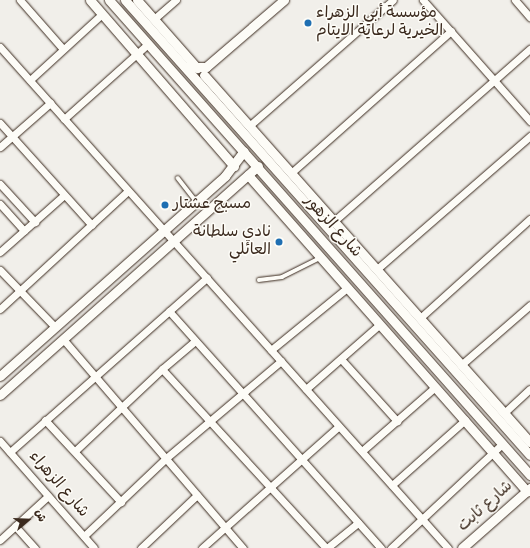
<!DOCTYPE html>
<meta charset="utf-8">
<style>
body{margin:0}
#map{position:relative;width:530px;height:548px;overflow:hidden;background:#f1efea;font-family:Dekko,"Playpen Sans Arabic",sans-serif}
div>[style]{position:absolute}
[style*='--x']{left:calc(var(--x)*1px);top:calc(var(--y)*1px);width:calc(var(--w)*1px);rotate:calc(var(--a)*1deg)}
.roads{filter:drop-shadow(0 0 1px #3b2a1e) drop-shadow(0 0 1px #3b2a1e)}
.lane>*{height:3.5px;margin:-1.75px;padding:0 1.75px;transform-origin:1.75px;border-radius:1.75px;background:#fdfcf7}
.street>*{height:7px;margin:-3.5px;padding:0 3.5px;transform-origin:3.5px;border-radius:3.5px;background:#fdfcf7}
.secondary>*{height:9px;margin:-4.5px;padding:0 4.5px;transform-origin:4.5px;border-radius:4.5px;background:#fdfcf7}
.dots>*{width:11px;height:11px;translate:-50% -50%;box-sizing:border-box;border:2px solid #fdfcf7;border-radius:50%}
span{translate:-50% -50%;white-space:nowrap;text-align:center;line-height:1.15;-webkit-text-stroke:3px #fdfcf7;paint-order:stroke}
.poi-label{font-size:16px;color:#3b2a1e}
.left{translate:0 -50%;text-align:left}
.right{translate:-100% -50%;text-align:right}
.street-label{font-size:16px;color:#3b2a1e}
.north{position:absolute;left:8px;top:500px;width:40px;height:40px;-webkit-text-stroke:3px #fdfcf7;paint-order:stroke;rotate:71deg;font-size:11px;font-weight:700;line-height:16px;text-align:center;color:#3b2a1e}
.north::after{content:'';display:block;margin:auto;width:14px;height:18px;background:#3b2a1e;clip-path:polygon(50% 0,100% 100%,50% 72%,0 100%)}
</style>
<div id="map">
<div class="roads">
<div class="lane">
<div style="--x:178;--y:178;--w:29;--a:52"></div>
<div style="--x:259;--y:280;--w:23;--a:-7"></div>
<div style="--x:282;--y:277;--w:42;--a:-26.6"></div>
</div>
<div class="street">
<div style="--x:20;--y:0;--w:65;--a:48.7"></div>
<div style="--x:423;--y:0;--w:162;--a:48.5"></div>
<div style="--x:515;--y:0;--w:23;--a:49"></div>
<div style="--x:154;--y:19;--w:29;--a:-41"></div>
<div style="--x:0;--y:47;--w:672;--a:48.2"></div>
<div style="--x:30;--y:80;--w:98;--a:-42.5"></div>
<div style="--x:64;--y:119;--w:113;--a:-41.8"></div>
<div style="--x:0;--y:123;--w:137;--a:48"></div>
<div style="--x:249;--y:126;--w:191;--a:-41.2"></div>
<div style="--x:0;--y:147;--w:67;--a:-41.3"></div>
<div style="--x:291;--y:173;--w:214;--a:-41.6"></div>
<div style="--x:0;--y:184;--w:52;--a:47.4"></div>
<div style="--x:0;--y:204;--w:36;--a:48"></div>
<div style="--x:334;--y:221;--w:261;--a:-41.3"></div>
<div style="--x:0;--y:252;--w:84;--a:-41.6"></div>
<div style="--x:377;--y:269;--w:203;--a:-41"></div>
<div style="--x:0;--y:270;--w:79;--a:46"></div>
<div style="--x:0;--y:309;--w:173;--a:-42.7"></div>
<div style="--x:169;--y:311;--w:318;--a:48.2"></div>
<div style="--x:420;--y:318;--w:148;--a:-42"></div>
<div style="--x:63;--y:339;--w:276;--a:49.3"></div>
<div style="--x:195;--y:341;--w:43;--a:139.7"></div>
<div style="--x:162;--y:369;--w:243;--a:47.5"></div>
<div style="--x:271;--y:350;--w:98;--a:-39.2"></div>
<div style="--x:341;--y:359;--w:84;--a:47.9"></div>
<div style="--x:461;--y:365;--w:91;--a:-41"></div>
<div style="--x:306;--y:389;--w:98;--a:-41.3"></div>
<div style="--x:504;--y:413;--w:35;--a:-43"></div>
<div style="--x:45;--y:420;--w:112;--a:47.2"></div>
<div style="--x:0;--y:441;--w:142;--a:48.7"></div>
<div style="--x:75;--y:451;--w:120;--a:-43.3"></div>
<div style="--x:362;--y:451;--w:97;--a:-41.2"></div>
<div style="--x:10;--y:452;--w:263;--a:-41.5"></div>
<div style="--x:392;--y:485;--w:98;--a:-41.7"></div>
<div style="--x:15;--y:526;--w:30;--a:48"></div>
<div style="--x:84;--y:536;--w:112;--a:-43.5"></div>
<div style="--x:165;--y:459;--w:152;--a:-40.2"></div>
<div style="--x:0;--y:540;--w:65;--a:-42.5"></div>
<div style="--x:141;--y:548;--w:77;--a:-43.4"></div>
<div style="--x:202;--y:548;--w:183;--a:-41.7"></div>
<div style="--x:327;--y:548;--w:40;--a:-39"></div>
<div style="--x:391;--y:548;--w:152;--a:-43.1"></div>
</div>
<div class="secondary">
<div style="--x:90;--y:0;--w:220;--a:49.1"></div>
<div style="--x:109;--y:0;--w:635;--a:48.45"></div>
<div style="--x:125;--y:0;--w:609;--a:48.33"></div>
<div style="--x:137;--y:0;--w:91;--a:48.6"></div>
<div style="--x:185;--y:67;--w:21;--a:0"></div>
<div style="--x:206;--y:67;--w:103;--a:-40.7"></div>
<div style="--x:204;--y:75;--w:491;--a:48.4"></div>
<div style="--x:248;--y:175;--w:422;--a:48.6"></div>
<div style="--x:0;--y:376;--w:301;--a:-41.6"></div>
<div style="--x:225;--y:176;--w:31;--a:-53"></div>
<div style="--x:0;--y:395;--w:345;--a:-41.6"></div>
<div style="--x:462;--y:548;--w:91;--a:-41.4"></div>
</div>
</div>
<div class="dots">
<div style="left:308px;top:23px;background:#1f6fb2"></div>
<div style="left:165px;top:205px;background:#1f6fb2"></div>
<div style="left:279px;top:242px;background:#1f6fb2"></div>
</div>
<div class="poi-label">
<span class="left" style="left:316px;top:23px">مؤسسة أبي الزهراء<br>الخيرية لرعاية الايتام</span>
<span class="left" style="left:173px;top:205px">مسبح عشتار</span>
<span class="right" style="left:271px;top:242px">نادي سلطانة<br>العائلي</span>
</div>
<div class="street-label">
<span style="left:332px;top:227px;rotate:48deg">شارع الزهور</span>
<span style="left:58px;top:485px;rotate:49deg">شارع الزهراء</span>
<span style="left:486px;top:507px;rotate:-42deg">شارع ثابت</span>
</div>
<div class="north">ش</div>
</div>
